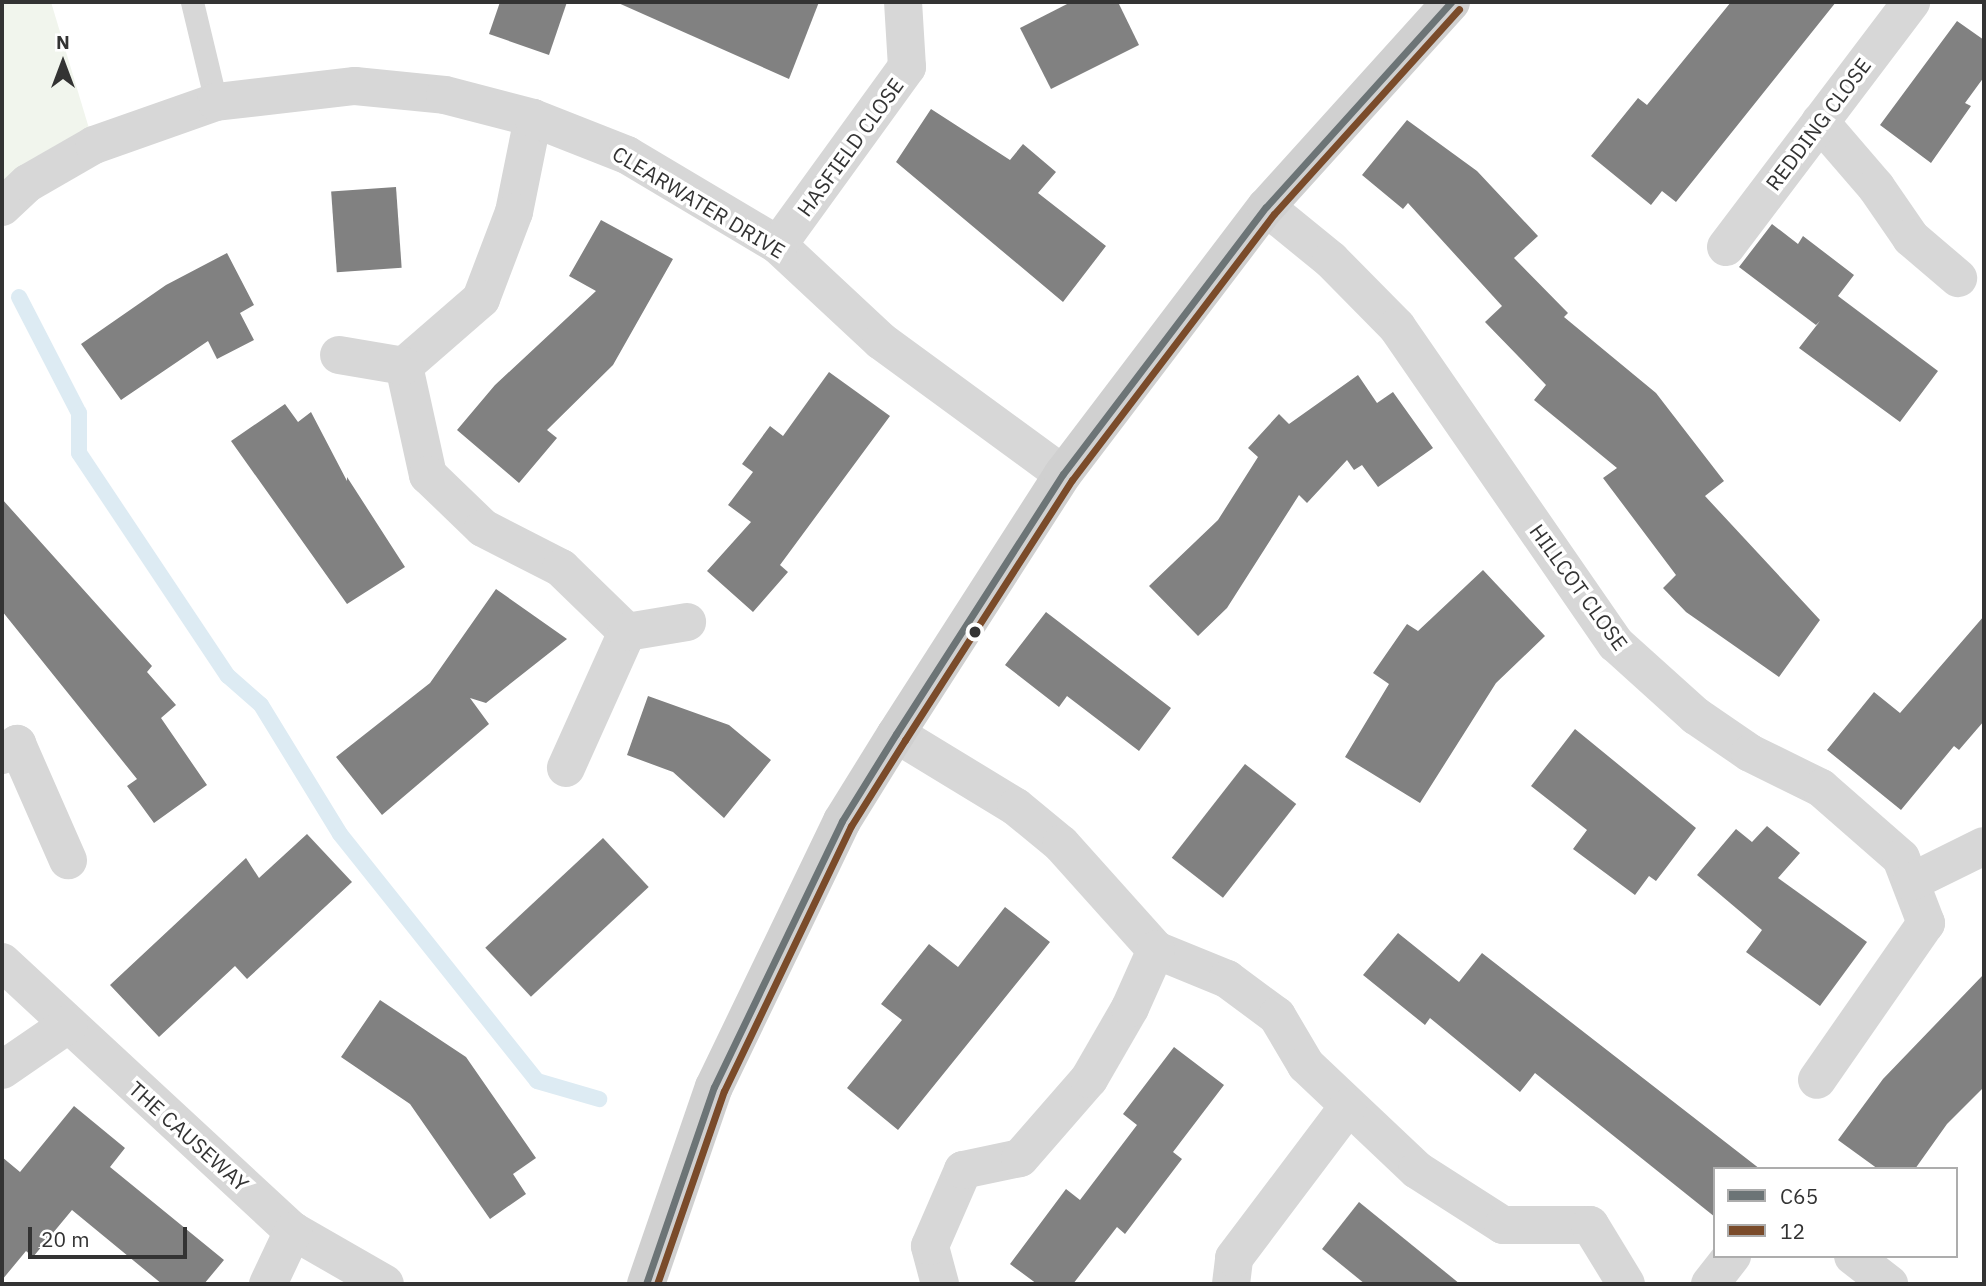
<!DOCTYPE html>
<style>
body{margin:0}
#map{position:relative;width:1986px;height:1286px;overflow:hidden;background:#fff;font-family:"IBM Plex Sans",sans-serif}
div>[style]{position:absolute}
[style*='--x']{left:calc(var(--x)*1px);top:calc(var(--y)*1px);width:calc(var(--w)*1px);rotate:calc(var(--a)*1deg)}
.green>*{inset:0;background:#f1f5ed}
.stream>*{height:16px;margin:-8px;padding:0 8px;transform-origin:8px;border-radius:8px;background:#ddebf3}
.building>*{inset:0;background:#818181;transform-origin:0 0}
.lane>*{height:23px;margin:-11.5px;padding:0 11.5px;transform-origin:11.5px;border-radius:11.5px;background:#d7d7d7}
.street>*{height:38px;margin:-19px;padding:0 19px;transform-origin:19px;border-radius:19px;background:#d7d7d7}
.secondary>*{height:38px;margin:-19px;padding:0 19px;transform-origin:19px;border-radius:19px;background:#d0d0d0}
.bus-1>*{height:7px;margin:-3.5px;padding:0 3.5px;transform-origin:3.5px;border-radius:3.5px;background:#6c7476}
.bus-2>*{height:7px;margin:-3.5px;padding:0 3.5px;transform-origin:3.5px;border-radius:3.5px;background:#7a4b2a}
.dots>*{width:19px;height:19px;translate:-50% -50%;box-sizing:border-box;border:4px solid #fff;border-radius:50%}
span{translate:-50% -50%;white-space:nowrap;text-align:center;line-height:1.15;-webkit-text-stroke:7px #fff;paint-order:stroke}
.street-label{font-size:21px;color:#333}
.frame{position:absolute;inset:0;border:4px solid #333;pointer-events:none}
.legend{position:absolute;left:1713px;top:1167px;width:245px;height:91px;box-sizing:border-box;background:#fff;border:2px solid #adadad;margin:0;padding:9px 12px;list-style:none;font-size:21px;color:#333}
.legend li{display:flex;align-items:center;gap:14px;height:35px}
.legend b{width:35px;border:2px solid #adadad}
.north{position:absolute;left:28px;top:28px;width:70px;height:70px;-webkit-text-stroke:5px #fff;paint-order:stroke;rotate:0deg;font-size:19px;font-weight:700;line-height:28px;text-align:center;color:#333}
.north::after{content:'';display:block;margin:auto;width:24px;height:32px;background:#333;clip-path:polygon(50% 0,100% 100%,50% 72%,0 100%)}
.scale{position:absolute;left:28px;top:1227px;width:159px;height:32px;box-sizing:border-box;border:4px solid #333;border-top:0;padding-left:9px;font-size:21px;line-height:24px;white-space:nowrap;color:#333;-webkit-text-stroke:5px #fff;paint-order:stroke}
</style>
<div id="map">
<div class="green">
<div style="clip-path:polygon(2px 2px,51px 2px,94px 145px,2px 212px)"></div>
</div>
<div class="stream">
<div style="--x:19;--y:297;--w:131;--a:62.7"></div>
<div style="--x:79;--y:413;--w:40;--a:90"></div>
<div style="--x:79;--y:453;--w:268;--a:56.3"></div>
<div style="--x:228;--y:676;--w:44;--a:41.3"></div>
<div style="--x:261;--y:705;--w:151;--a:58.5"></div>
<div style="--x:340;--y:834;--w:316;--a:51.4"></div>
<div style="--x:537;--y:1081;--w:65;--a:16.2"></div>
</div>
<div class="building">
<div style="clip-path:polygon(500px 2px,567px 2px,549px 55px,489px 34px)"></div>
<div style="clip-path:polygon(616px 2px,819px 2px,789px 79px)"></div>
<div style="clip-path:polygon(1071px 2px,1118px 2px,1139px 45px,1051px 89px,1020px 28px)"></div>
<div style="clip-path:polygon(1731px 2px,1836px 2px,1676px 202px,1662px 191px,1651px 205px,1591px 156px,1638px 98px,1647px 105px)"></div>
<div style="clip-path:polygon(1957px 21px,1984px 40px,1984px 77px,1965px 103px,1971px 106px,1931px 163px,1880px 125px)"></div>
<div style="clip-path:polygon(931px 109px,1010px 160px,1023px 144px,1056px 172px,1038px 193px,1106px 246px,1063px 302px,896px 162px)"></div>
<div style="clip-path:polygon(1407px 120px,1477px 171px,1538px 236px,1514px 258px,1568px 313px,1564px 317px,1656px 393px,1724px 481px,1705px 496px,1820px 620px,1779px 677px,1686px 612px,1663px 588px,1676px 575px,1603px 478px,1617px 468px,1534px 400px,1546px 385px,1485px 322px,1502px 306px,1408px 203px,1403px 209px,1362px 175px)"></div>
<div style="left:396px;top:187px;width:81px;height:65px;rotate:86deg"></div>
<div style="clip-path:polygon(601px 220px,673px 259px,613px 365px,547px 430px,557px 438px,519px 483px,457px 430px,495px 385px,596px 291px,569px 276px)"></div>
<div style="clip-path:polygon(1772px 224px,1798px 244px,1803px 236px,1854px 275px,1838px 296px,1938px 371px,1900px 422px,1799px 348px,1820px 321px,1816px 325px,1739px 267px)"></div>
<div style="clip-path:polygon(227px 253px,254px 305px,240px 313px,254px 340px,217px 359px,208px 341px,121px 400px,81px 344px,166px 285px)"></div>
<div style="clip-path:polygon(829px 372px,890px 416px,780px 565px,788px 572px,753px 612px,707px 571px,751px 522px,728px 505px,753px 472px,742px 464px,770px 426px,783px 436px)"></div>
<div style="clip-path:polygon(1358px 375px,1377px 403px,1393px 392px,1433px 448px,1378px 487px,1362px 465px,1354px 470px,1347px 460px,1307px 503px,1299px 495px,1227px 608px,1198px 636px,1149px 586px,1218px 520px,1258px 457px,1248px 448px,1279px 414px,1289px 424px)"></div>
<div style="clip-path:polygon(285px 404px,298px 422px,311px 412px,347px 481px,347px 477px,405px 567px,347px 604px,231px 441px)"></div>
<div style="clip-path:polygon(2px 499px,152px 666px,147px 672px,176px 705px,161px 718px,207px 785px,154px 823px,127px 786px,137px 779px,2px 611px)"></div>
<div style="clip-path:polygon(1483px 570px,1545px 636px,1496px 683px,1420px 803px,1345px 757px,1389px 684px,1373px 673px,1407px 624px,1418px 631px)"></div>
<div style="clip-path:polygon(496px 589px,567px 639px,486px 703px,470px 698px,489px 724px,382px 815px,336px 757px,430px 683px)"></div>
<div style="clip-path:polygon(1046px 612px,1171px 708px,1139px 751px,1067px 696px,1059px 707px,1005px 665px)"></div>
<div style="clip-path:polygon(1984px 616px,1984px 721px,1959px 750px,1954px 746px,1901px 810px,1827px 750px,1874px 692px,1900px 713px)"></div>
<div style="clip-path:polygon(648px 696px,729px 725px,771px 760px,724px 818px,673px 772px,627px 755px)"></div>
<div style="clip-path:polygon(1575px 729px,1696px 828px,1656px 881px,1649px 876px,1635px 895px,1573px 849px,1587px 830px,1531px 786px)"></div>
<div style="left:1245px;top:764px;width:65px;height:119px;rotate:38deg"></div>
<div style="clip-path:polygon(1767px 826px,1800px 853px,1778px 878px,1867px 942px,1820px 1006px,1746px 952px,1762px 930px,1697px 875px,1736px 829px,1752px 842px)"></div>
<div style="clip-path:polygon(307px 834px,352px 882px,247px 979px,235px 966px,159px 1037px,110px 985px,246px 858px,259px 878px)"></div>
<div style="left:603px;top:838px;width:67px;height:161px;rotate:47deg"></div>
<div style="clip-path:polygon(1005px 907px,1050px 942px,898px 1130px,847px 1088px,902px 1020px,881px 1004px,929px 944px,958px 967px)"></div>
<div style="clip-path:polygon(1398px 933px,1459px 982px,1482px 953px,1760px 1169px,1715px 1169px,1715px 1217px,1535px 1073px,1520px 1092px,1430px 1018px,1425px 1025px,1363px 975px)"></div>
<div style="clip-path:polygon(1984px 974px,1984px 1087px,1947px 1124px,1915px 1169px,1878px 1169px,1838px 1140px,1883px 1079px)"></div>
<div style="clip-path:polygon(380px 1000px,466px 1057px,536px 1158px,513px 1174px,526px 1194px,490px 1219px,410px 1104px,341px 1057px)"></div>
<div style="clip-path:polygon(1174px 1047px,1224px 1085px,1173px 1152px,1182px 1159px,1125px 1234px,1117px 1227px,1073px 1284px,1037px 1284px,1010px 1264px,1066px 1189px,1080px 1200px,1137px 1125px,1123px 1114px)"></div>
<div style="clip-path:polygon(74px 1106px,125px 1148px,110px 1167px,224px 1260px,204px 1284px,162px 1284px,72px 1210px,33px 1257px,26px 1251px,2px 1280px,2px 1157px,20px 1172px)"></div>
<div style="clip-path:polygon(1359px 1202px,1460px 1284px,1365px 1284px,1322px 1249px)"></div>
</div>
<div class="lane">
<div style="--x:192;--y:2;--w:103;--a:76.5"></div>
</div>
<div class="street">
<div style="--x:533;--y:118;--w:96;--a:101.4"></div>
<div style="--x:514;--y:212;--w:93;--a:110.8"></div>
<div style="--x:481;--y:299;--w:102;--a:139"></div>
<div style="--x:404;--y:366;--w:112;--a:77.6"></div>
<div style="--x:428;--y:475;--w:76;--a:43.9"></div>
<div style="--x:483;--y:528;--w:88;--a:27.1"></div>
<div style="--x:561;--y:568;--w:92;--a:44.1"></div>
<div style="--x:627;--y:632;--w:149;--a:114.2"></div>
<div style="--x:1820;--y:122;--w:86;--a:49.3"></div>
<div style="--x:1876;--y:187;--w:62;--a:55.5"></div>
<div style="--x:1911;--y:238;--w:62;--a:40.4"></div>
<div style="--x:2;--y:207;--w:35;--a:-43"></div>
<div style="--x:28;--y:183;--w:76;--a:-29.9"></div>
<div style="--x:94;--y:145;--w:129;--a:-19.4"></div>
<div style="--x:216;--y:102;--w:140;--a:-6.6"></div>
<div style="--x:355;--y:86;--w:90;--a:5.7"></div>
<div style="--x:445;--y:95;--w:91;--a:14.6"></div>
<div style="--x:533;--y:118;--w:101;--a:21.5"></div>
<div style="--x:627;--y:155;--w:176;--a:30.8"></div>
<div style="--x:778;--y:245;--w:141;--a:43"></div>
<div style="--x:881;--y:341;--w:225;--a:36.2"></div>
<div style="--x:1266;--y:207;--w:84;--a:39.2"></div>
<div style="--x:1331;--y:260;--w:94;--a:45.4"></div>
<div style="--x:1397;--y:327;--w:385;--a:55.4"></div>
<div style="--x:1616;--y:644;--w:108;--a:42"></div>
<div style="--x:1696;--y:716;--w:65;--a:34.4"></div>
<div style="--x:1750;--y:753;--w:79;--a:26.2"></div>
<div style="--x:1821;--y:788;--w:106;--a:41.2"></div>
<div style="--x:1901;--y:858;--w:70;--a:69"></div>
<div style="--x:1926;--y:923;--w:191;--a:124.8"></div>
<div style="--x:778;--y:245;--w:220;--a:-54.1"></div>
<div style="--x:907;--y:67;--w:65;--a:-93.5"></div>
<div style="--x:1726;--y:247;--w:307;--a:-52.9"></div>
<div style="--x:339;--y:355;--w:66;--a:9.6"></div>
<div style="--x:627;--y:632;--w:61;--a:-9.5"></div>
<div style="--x:896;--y:734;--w:140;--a:31.3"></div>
<div style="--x:1016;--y:807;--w:58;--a:39.4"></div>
<div style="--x:1061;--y:844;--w:142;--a:48.1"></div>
<div style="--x:1156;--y:950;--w:77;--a:22.2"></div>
<div style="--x:1227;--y:979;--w:62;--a:36.5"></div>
<div style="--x:1277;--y:1016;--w:57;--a:59.4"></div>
<div style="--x:1306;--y:1065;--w:153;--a:43.4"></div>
<div style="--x:1417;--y:1170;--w:102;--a:32.6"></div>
<div style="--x:1503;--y:1225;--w:87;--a:0"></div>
<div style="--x:1590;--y:1225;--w:69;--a:58.6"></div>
<div style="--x:2;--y:755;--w:19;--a:-36"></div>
<div style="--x:17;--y:744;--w:127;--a:66.3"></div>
<div style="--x:1911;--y:882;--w:81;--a:-26.3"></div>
<div style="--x:2;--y:962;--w:396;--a:42.8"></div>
<div style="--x:293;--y:1231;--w:106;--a:29.9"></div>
<div style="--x:2;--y:1070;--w:81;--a:-34.5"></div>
<div style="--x:1853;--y:1256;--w:46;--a:37.9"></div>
<div style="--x:268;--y:1284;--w:59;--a:-64.7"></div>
<div style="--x:940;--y:1284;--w:39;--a:-105"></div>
<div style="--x:930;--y:1246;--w:83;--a:-66.5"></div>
<div style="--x:963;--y:1170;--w:58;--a:-11.9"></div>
<div style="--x:1020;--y:1158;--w:105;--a:-48.9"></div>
<div style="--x:1089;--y:1079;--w:82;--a:-60"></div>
<div style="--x:1130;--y:1008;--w:64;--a:-65.9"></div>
<div style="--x:1231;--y:1284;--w:26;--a:-83"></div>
<div style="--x:1234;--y:1258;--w:188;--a:-53"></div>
<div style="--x:1710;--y:1284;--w:36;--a:-52"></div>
</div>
<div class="secondary">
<div style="--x:646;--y:1284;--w:208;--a:-71"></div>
<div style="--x:714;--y:1087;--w:295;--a:-64.3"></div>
<div style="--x:842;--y:821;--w:102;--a:-58.2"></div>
<div style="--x:896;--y:734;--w:309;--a:-57.3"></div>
<div style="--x:1063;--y:474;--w:335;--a:-52.8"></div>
<div style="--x:1266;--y:207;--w:276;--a:-47.9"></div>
</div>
<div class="bus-1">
<div style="--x:646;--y:1284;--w:208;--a:-71"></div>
<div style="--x:714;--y:1087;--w:295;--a:-64.3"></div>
<div style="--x:842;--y:821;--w:102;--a:-58.2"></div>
<div style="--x:896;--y:734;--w:309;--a:-57.3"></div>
<div style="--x:1063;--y:474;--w:335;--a:-52.8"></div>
<div style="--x:1266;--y:207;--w:276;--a:-47.9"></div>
</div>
<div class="bus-2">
<div style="--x:657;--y:1284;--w:204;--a:-70.9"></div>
<div style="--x:724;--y:1091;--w:294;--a:-64.4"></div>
<div style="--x:851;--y:826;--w:102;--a:-57.9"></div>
<div style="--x:905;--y:740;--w:309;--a:-57.3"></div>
<div style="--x:1072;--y:480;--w:334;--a:-52.8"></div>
<div style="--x:1274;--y:214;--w:276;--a:-47.9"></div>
</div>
<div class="dots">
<div style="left:975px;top:632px;background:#333"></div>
</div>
<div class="street-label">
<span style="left:1818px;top:124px;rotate:-53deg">REDDING CLOSE</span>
<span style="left:850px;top:147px;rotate:-54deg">HASFIELD CLOSE</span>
<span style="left:699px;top:202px;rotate:31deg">CLEARWATER DRIVE</span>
<span style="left:1579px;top:587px;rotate:54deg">HILLCOT CLOSE</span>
<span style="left:189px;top:1136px;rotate:42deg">THE CAUSEWAY</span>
</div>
<div class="frame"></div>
<ul class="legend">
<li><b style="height:9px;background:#6c7476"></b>C65</li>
<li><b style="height:9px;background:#7a4b2a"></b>12</li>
</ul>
<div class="north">N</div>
<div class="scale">20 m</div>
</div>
